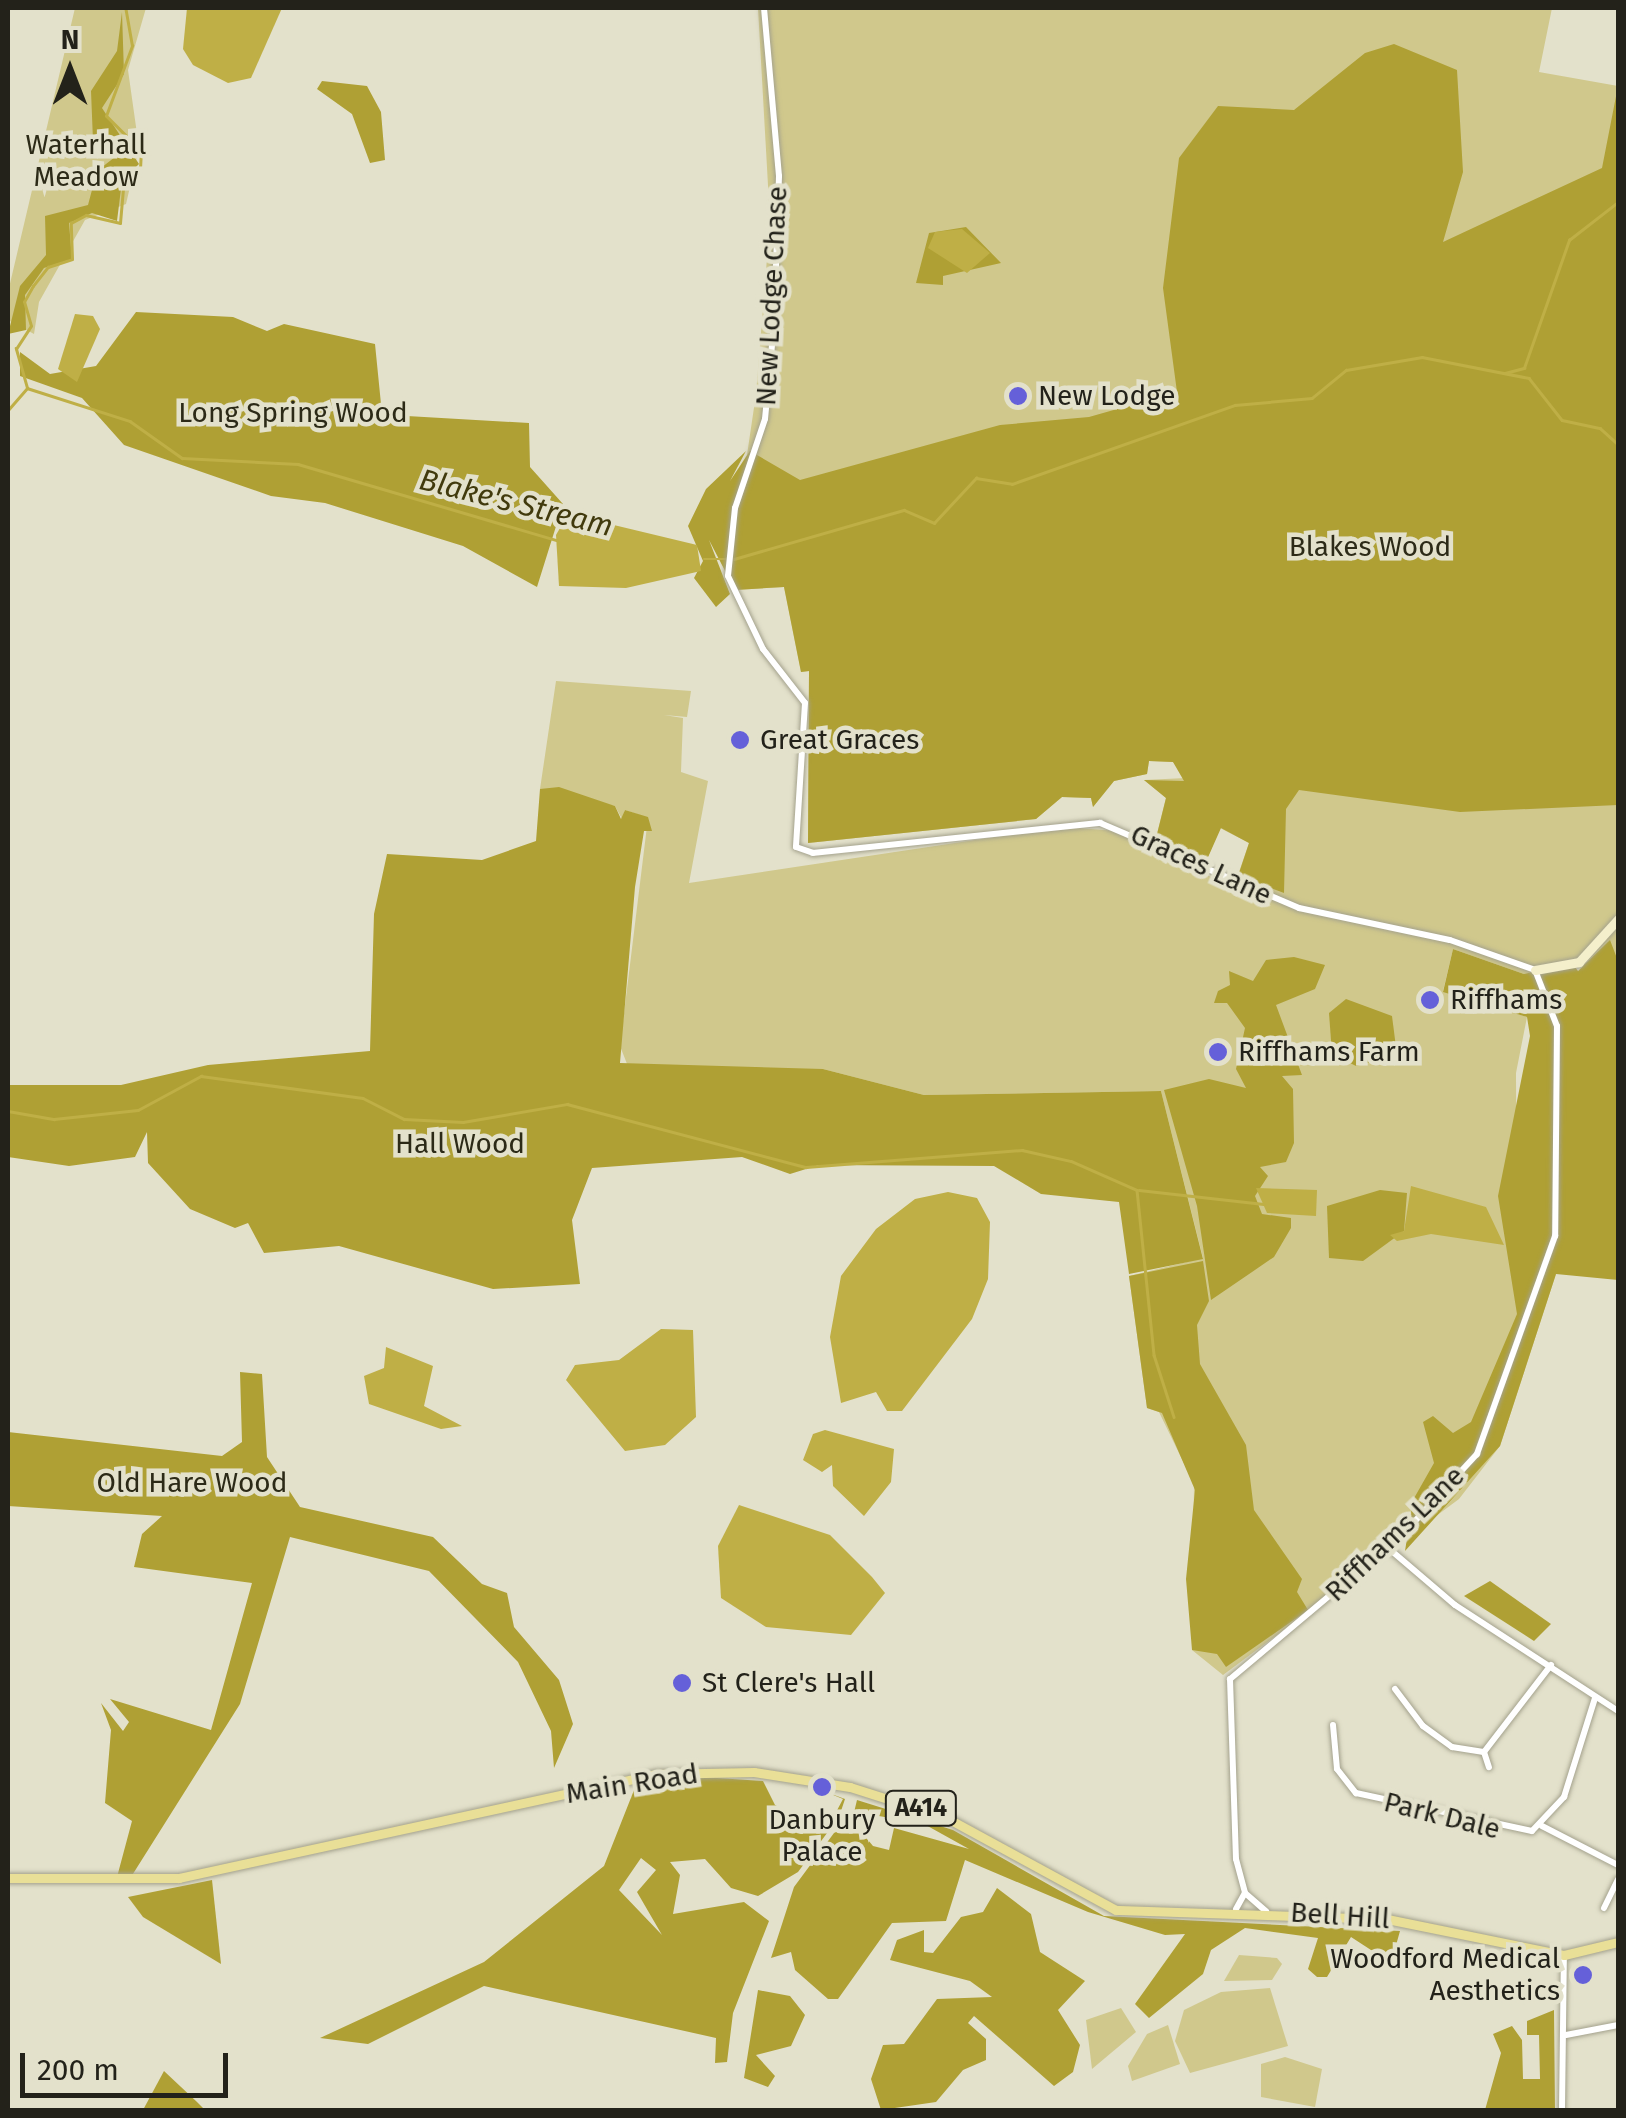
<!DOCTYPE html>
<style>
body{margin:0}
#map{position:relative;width:1626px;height:2118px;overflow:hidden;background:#e3e1cb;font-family:"Fira Sans",sans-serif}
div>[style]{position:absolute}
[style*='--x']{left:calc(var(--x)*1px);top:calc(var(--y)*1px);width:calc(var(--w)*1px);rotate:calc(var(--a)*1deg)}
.green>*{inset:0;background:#d0c88c}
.forest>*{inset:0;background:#afa034}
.water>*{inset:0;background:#bfaf46}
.stream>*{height:2.5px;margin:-1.25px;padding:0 1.25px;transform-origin:1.25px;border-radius:1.25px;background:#bfaf46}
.roads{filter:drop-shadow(0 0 2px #a4a28d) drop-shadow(0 0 2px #a4a28d)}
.street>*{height:6px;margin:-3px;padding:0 3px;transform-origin:3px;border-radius:3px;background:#fff}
.secondary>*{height:9px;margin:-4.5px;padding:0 4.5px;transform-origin:4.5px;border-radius:4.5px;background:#f4efcb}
.primary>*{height:9px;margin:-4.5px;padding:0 4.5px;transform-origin:4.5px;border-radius:4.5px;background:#e9df97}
.dots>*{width:28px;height:28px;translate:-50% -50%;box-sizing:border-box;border:5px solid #e3e1cb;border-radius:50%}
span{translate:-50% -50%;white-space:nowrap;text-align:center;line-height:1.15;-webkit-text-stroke:9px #e3e1cb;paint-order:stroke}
.shield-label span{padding:2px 8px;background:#e3e1cb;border:2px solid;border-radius:8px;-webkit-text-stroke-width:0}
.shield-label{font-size:25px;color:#23221a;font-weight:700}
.park-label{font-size:28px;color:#2c2a17}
.street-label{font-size:28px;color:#23221a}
.poi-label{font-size:28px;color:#23221a}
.left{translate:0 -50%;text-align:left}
.right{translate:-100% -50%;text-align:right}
.water-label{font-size:30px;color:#413a0d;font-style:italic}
.frame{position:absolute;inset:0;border:10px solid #23221a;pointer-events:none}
.north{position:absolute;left:20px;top:20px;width:100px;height:100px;-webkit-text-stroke:8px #e3e1cb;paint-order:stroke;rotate:0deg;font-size:28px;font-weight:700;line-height:40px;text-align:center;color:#23221a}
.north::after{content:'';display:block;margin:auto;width:35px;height:45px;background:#23221a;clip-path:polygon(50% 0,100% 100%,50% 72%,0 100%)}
.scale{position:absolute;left:20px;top:2053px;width:208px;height:45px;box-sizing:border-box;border:5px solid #23221a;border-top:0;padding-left:12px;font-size:30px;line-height:35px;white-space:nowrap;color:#23221a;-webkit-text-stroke:8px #e3e1cb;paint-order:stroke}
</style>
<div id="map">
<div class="green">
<div style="clip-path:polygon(75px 8px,146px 8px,128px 70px,139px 148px,126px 204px,85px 220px,39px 302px,34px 334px,8px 320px,8px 292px)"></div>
<div style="clip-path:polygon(758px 8px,1552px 8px,1539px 72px,1618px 86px,1618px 961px,1524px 974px,1453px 949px,1443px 991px,1527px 1017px,1516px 1073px,1517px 1314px,1535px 1284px,1556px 1274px,1500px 1446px,1459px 1499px,1223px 1675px,1192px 1650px,1194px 1484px,1159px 1412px,1147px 1408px,1129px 1276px,1203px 1258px,1161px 1091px,924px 1095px,823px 1069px,629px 1069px,620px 1046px,648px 818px,625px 810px,622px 819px,615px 806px,540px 789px,556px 681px,691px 691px,687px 717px,664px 715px,683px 718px,681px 772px,708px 781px,689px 883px,1061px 827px,1119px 831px,1221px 882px,1238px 875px,1249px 843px,1220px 828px,1205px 864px,1156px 838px,1166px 798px,1144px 780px,1186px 778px,1173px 762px,1149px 761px,1147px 774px,1114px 781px,1093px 807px,1091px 798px,1062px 797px,1036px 819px,808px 843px,809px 671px,801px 672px,784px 587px,735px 590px,718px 501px,747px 455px,756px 394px,770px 221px)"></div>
<div style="clip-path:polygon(1239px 1955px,1277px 1958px,1282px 1964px,1272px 1980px,1224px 1981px)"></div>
<div style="clip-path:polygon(1270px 1988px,1288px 2046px,1190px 2073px,1175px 2041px,1184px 2010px,1221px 1992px)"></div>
<div style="clip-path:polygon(1121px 2008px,1136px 2032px,1092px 2069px,1086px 2020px)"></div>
<div style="clip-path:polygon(1168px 2025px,1180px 2064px,1132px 2081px,1128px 2066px,1147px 2034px)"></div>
<div style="clip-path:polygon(1285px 2057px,1322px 2069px,1315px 2107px,1261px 2097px,1261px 2064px)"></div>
</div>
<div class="forest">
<div style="clip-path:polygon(122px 12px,124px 74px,102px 108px,139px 164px,122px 181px,117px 221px,92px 213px,69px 223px,72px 259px,44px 268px,25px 295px,26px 330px,8px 334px,20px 286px,46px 255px,45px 216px,88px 205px,97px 171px,115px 157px,93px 141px,91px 91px,117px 51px)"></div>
<div style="clip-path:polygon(1394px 44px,1457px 70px,1463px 172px,1443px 242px,1602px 168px,1618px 86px,1618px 805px,1460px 812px,1299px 790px,1286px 809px,1284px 893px,1238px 876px,1249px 843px,1221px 828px,1205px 864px,1156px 838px,1166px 798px,1144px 780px,1184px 781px,1173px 762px,1149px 761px,1147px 774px,1114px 781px,1093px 807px,1091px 798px,1062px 797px,1036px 819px,808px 843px,809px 671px,801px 672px,784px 587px,735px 590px,709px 540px,730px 594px,716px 607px,694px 578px,703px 561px,688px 526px,706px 489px,746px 451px,730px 481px,750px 451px,800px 480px,1000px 425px,1089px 417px,1177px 392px,1163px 288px,1179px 158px,1218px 106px,1294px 110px,1365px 53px)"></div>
<div style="clip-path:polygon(322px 81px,367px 86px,381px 112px,385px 160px,370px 163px,352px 114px,317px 89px)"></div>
<div style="clip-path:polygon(966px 227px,1001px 263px,943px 276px,943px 285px,916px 283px,929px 233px)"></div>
<div style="clip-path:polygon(136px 312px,233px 317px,267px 331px,284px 324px,375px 344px,381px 404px,407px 416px,529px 423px,530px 467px,563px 504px,537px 587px,463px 546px,325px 503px,271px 496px,124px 445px,82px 398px,20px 376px,20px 352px,50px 374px,96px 366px)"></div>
<div style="clip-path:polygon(559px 787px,615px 806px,621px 819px,625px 810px,648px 817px,652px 831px,644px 831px,635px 887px,620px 1063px,823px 1069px,924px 1095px,1161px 1091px,1203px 1259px,1129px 1274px,1119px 1202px,1041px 1194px,994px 1166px,819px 1165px,790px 1174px,742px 1157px,592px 1168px,572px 1220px,580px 1284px,493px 1289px,339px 1246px,264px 1253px,248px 1223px,235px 1228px,190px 1209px,148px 1163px,147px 1132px,135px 1157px,69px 1166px,8px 1157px,8px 1085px,121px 1085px,208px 1065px,370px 1051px,374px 914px,387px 854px,482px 860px,536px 841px,540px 789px)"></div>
<div style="clip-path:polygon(1610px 940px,1618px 961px,1618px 1280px,1556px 1274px,1500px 1446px,1405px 1551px,1413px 1500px,1434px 1463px,1423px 1422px,1433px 1416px,1453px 1433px,1471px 1422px,1517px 1314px,1498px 1196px,1530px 1036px,1527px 1017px,1443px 992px,1453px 949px,1524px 974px,1572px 963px,1578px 971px)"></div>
<div style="clip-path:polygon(1294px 957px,1325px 965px,1315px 989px,1276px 1005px,1302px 1075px,1282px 1076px,1293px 1089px,1294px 1143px,1286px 1162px,1260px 1167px,1268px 1176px,1255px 1196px,1262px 1214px,1291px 1218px,1291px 1228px,1274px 1257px,1211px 1300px,1197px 1206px,1164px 1090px,1209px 1079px,1246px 1088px,1236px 1069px,1245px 1028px,1227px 1003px,1214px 1003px,1218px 991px,1230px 985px,1229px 971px,1253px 981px,1266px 960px)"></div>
<div style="clip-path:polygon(1346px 999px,1392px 1016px,1397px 1055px,1356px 1066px,1332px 1054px,1329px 1013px)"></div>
<div style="clip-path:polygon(1380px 1190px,1407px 1193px,1404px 1231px,1363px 1261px,1329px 1258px,1327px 1206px)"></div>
<div style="clip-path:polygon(1203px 1261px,1209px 1301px,1197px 1325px,1200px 1364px,1246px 1445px,1254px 1510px,1302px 1579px,1297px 1592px,1308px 1610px,1226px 1667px,1217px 1654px,1192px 1650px,1186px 1579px,1195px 1490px,1162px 1413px,1147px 1408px,1129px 1276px)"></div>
<div style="clip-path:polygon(240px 1372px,262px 1374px,267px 1457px,300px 1507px,433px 1537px,482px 1584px,507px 1593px,514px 1627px,559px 1680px,573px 1724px,554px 1768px,551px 1731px,518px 1662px,429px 1571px,290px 1537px,240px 1704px,131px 1877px,117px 1877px,132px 1821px,105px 1803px,111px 1730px,101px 1703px,123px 1731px,129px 1722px,110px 1699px,211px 1730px,252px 1583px,134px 1567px,142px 1534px,162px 1516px,8px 1506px,8px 1432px,222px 1456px,242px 1442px)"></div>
<div style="clip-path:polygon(1490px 1581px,1551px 1624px,1534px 1641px,1464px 1596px)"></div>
<div style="clip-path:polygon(evenodd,686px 1776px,763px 1781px,775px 1805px,825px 1833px,843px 1799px,826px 1792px,845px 1799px,839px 1817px,798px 1872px,758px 1896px,731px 1888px,705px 1859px,670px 1862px,680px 1875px,673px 1914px,744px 1902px,769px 1921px,733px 2013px,727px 2062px,715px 2063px,716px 2038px,484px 1986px,368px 2044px,320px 2038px,484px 1962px,604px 1866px,636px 1785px,686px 1776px,641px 1858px,656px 1870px,637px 1892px,662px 1935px,619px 1890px,641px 1858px)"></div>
<div style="clip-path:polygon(evenodd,857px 1800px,953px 1830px,1104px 1916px,1400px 1931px,1391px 1963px,1351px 1937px,1327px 1977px,1317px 1977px,1308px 1969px,1318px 1938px,1245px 1928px,1211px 1950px,1203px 1974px,1149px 2018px,1135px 2004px,1185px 1934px,1165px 1935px,1088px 1912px,965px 1860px,946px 1921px,892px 1923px,838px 1999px,828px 1999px,795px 1970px,791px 1952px,771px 1958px,794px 1887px,834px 1833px,851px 1825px,857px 1800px,862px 1813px,924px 1824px,969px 1849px,894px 1828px,889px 1850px,873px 1846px,857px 1827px,862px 1813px)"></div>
<div style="clip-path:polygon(212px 1880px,221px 1964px,143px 1917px,128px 1897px)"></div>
<div style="clip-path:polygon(997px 1888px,1031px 1914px,1040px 1952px,1085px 1981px,1058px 2010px,1080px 2045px,1073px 2072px,1054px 2086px,974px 2016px,968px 2023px,986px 2039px,986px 2060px,963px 2070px,936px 2102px,881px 2110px,871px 2079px,883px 2045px,904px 2044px,937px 1999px,992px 1997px,970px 1981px,890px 1960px,897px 1940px,924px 1930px,924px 1952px,933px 1953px,961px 1917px,983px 1912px)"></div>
<div style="clip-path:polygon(758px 1990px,790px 1996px,805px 2015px,791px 2046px,756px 2055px,775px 2076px,768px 2087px,744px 2078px)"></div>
<div style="clip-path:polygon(1554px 2010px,1555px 2110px,1485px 2110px,1501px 2053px,1493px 2034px,1512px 2026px,1522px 2040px,1523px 2079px,1540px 2079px,1539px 2035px,1527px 2035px,1527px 2021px)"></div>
<div style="clip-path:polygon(164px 2071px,197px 2102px,205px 2110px,143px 2110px)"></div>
</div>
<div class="water">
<div style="clip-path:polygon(187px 8px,282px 8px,251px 78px,228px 83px,193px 65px,183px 49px)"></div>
<div style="clip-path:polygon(962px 229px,990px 253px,967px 273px,928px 248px,935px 232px)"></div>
<div style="clip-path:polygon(75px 314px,93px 316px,100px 329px,77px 382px,58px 369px)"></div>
<div style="clip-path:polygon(568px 514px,697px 545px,701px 571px,626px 588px,559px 586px,556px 535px)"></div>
<div style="clip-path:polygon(1411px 1186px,1486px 1207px,1504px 1245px,1431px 1234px,1397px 1241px,1390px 1235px,1404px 1231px)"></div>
<div style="clip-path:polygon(1256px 1188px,1317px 1190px,1316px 1216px,1267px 1213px)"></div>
<div style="clip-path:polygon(948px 1192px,977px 1198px,990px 1222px,988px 1279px,972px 1319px,902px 1411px,887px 1411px,876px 1392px,841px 1403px,830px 1337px,841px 1276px,876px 1229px,915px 1199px)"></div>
<div style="clip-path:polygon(661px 1329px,693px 1330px,696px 1417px,665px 1445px,625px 1451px,566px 1380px,575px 1365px,619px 1360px)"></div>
<div style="clip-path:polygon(386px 1347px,433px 1366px,424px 1406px,462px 1426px,441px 1429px,369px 1404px,364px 1376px,384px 1368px)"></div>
<div style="clip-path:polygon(825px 1430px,894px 1449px,891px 1482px,864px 1516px,833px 1486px,832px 1465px,822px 1472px,803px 1460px,813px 1434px)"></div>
<div style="clip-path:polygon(739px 1505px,830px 1535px,872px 1577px,885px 1593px,851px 1635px,766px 1627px,721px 1598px,718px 1546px)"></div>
</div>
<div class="stream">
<div style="--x:1505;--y:373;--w:20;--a:-15"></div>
<div style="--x:1524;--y:368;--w:136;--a:-70.6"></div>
<div style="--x:1569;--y:240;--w:62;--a:-37.8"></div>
<div style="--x:27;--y:388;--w:108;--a:17.8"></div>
<div style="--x:130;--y:421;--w:64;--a:35.4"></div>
<div style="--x:182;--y:458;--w:116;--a:3"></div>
<div style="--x:298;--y:464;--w:270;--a:16.4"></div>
<div style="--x:8;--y:410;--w:29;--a:-49"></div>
<div style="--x:27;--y:388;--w:41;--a:-105.8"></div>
<div style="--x:16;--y:349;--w:27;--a:-57"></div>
<div style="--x:31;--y:326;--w:25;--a:-106"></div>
<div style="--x:24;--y:302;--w:18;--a:-61"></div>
<div style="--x:33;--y:286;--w:24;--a:-52"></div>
<div style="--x:48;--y:267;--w:25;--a:-18"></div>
<div style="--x:72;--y:259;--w:36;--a:-92"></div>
<div style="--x:71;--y:223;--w:17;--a:-28"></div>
<div style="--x:86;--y:215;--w:35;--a:13"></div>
<div style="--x:120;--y:223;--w:46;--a:-85"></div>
<div style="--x:124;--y:177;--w:18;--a:-27"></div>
<div style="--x:140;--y:169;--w:18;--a:-87"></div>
<div style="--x:141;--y:151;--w:49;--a:-135"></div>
<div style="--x:106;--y:116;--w:75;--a:-69.6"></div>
<div style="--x:132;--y:46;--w:39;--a:-100"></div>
<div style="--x:704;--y:559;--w:22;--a:0"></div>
<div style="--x:734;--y:559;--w:177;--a:-16.1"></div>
<div style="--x:904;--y:510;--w:33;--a:23"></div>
<div style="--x:934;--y:523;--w:62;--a:-47"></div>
<div style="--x:976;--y:478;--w:36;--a:9"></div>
<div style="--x:1012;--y:484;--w:237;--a:-19.5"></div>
<div style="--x:1235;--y:405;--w:77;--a:-5.2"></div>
<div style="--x:1312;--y:398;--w:44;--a:-39.5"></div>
<div style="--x:1346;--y:370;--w:77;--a:-9.7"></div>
<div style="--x:1422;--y:357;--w:109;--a:11.1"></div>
<div style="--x:1529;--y:378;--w:53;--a:51.8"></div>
<div style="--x:1562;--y:420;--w:39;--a:12"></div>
<div style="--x:1600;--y:428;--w:24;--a:42"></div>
<div style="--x:8;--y:1111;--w:47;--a:9.9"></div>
<div style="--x:54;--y:1119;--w:84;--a:-6.1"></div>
<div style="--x:138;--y:1110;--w:72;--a:-28.4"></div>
<div style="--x:201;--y:1076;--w:163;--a:7.7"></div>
<div style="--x:363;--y:1098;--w:46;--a:27.1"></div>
<div style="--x:404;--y:1119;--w:59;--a:2.9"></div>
<div style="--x:463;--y:1122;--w:106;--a:-9.8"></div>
<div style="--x:567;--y:1104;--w:247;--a:14.8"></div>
<div style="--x:806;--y:1167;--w:217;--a:-4.5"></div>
<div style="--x:1022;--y:1150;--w:50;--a:12.7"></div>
<div style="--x:1071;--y:1161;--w:72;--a:23.7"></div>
<div style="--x:1137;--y:1190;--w:166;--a:84.1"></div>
<div style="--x:1154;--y:1355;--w:65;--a:72.1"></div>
<div style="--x:1139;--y:1190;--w:125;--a:6.4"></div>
</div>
<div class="roads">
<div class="street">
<div style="--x:764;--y:8;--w:169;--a:84.9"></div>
<div style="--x:779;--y:176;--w:148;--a:91.9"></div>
<div style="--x:774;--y:324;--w:95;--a:95.4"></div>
<div style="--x:765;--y:419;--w:94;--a:108.6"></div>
<div style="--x:735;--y:508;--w:68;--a:95.9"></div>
<div style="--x:728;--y:576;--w:81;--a:64.4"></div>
<div style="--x:763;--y:649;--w:68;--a:52.1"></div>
<div style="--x:805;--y:703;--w:144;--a:93.6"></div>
<div style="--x:796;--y:847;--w:18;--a:19"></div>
<div style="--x:813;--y:853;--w:289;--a:-6"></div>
<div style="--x:1100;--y:823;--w:216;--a:23.1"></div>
<div style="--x:1299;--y:908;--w:154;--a:12"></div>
<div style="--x:1450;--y:940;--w:90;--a:19.4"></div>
<div style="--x:1535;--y:970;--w:60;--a:68.6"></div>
<div style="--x:1557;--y:1026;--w:210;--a:90.5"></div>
<div style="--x:1555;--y:1236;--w:232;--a:109.7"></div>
<div style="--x:1477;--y:1454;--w:109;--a:132.8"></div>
<div style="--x:1403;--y:1534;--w:226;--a:140"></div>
<div style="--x:1230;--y:1679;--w:180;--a:88.1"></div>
<div style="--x:1236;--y:1859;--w:35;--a:75"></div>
<div style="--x:1245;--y:1893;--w:28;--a:41"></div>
<div style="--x:1387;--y:1547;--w:89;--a:40.5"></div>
<div style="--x:1455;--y:1605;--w:194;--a:33"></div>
<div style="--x:1395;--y:1689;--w:46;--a:52.9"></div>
<div style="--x:1423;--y:1726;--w:36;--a:36"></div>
<div style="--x:1452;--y:1747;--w:32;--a:9"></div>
<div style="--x:1484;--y:1752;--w:110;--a:-52.4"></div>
<div style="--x:1333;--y:1725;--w:44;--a:84.8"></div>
<div style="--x:1337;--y:1769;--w:31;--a:52"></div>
<div style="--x:1356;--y:1793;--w:180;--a:12.2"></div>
<div style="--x:1532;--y:1831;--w:47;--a:-46.7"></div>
<div style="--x:1564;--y:1797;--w:104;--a:-72.6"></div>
<div style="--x:1484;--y:1752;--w:16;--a:72"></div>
<div style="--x:1542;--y:1826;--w:85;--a:27.2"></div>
<div style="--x:1604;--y:1908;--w:32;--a:-64"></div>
<div style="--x:1236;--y:1909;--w:18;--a:-61"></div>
<div style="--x:1566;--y:2035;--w:53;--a:-10.9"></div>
<div style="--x:1562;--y:2110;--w:155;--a:-89.3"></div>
</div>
<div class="secondary">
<div style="--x:1535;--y:970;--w:45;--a:-10.3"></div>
<div style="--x:1579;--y:962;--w:58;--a:-47.8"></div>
</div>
<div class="primary">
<div style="--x:8;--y:1878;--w:171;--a:0"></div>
<div style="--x:179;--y:1878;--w:488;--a:-12.3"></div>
<div style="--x:656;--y:1774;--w:98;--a:-1.2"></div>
<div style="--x:754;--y:1772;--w:97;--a:8.9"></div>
<div style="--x:850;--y:1787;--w:102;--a:17.7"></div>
<div style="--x:947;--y:1818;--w:192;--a:28.6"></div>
<div style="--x:1116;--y:1910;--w:271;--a:1.9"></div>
<div style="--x:1387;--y:1919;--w:181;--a:11.5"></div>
<div style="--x:1564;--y:1955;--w:56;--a:-13.5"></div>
</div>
</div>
<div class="dots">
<div style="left:1018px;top:396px;background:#6560d9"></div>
<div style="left:740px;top:740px;background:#6560d9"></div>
<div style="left:1430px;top:1000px;background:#6560d9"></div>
<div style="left:1218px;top:1052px;background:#6560d9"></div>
<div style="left:682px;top:1683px;background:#6560d9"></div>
<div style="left:822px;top:1787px;background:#6560d9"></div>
<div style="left:1583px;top:1975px;background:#6560d9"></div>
</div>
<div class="shield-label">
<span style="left:921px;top:1808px">A414</span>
</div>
<div class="park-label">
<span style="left:86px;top:161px">Waterhall<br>Meadow</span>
<span style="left:293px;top:413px">Long Spring Wood</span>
<span style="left:1370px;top:547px">Blakes Wood</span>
<span style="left:460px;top:1144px">Hall Wood</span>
<span style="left:192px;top:1483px">Old Hare Wood</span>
</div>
<div class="street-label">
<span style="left:772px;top:296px;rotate:-87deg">New Lodge Chase</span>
<span style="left:1201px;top:865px;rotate:25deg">Graces Lane</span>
<span style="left:1395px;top:1534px;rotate:-44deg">Riffhams Lane</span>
<span style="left:632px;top:1784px;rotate:-9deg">Main Road</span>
<span style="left:1442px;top:1816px;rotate:14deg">Park Dale</span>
<span style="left:1340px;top:1916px;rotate:4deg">Bell Hill</span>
</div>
<div class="poi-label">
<span class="left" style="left:1038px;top:396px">New Lodge</span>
<span class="left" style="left:760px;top:740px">Great Graces</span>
<span class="left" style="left:1450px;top:1000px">Riffhams</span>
<span class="left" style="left:1238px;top:1052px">Riffhams Farm</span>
<span class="left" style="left:702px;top:1683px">St Clere's Hall</span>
<span style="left:822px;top:1836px">Danbury<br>Palace</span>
<span class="right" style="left:1560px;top:1975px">Woodford Medical<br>Aesthetics</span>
</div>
<div class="water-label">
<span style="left:516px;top:503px;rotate:14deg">Blake's Stream</span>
</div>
<div class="frame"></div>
<div class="north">N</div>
<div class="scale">200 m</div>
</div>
